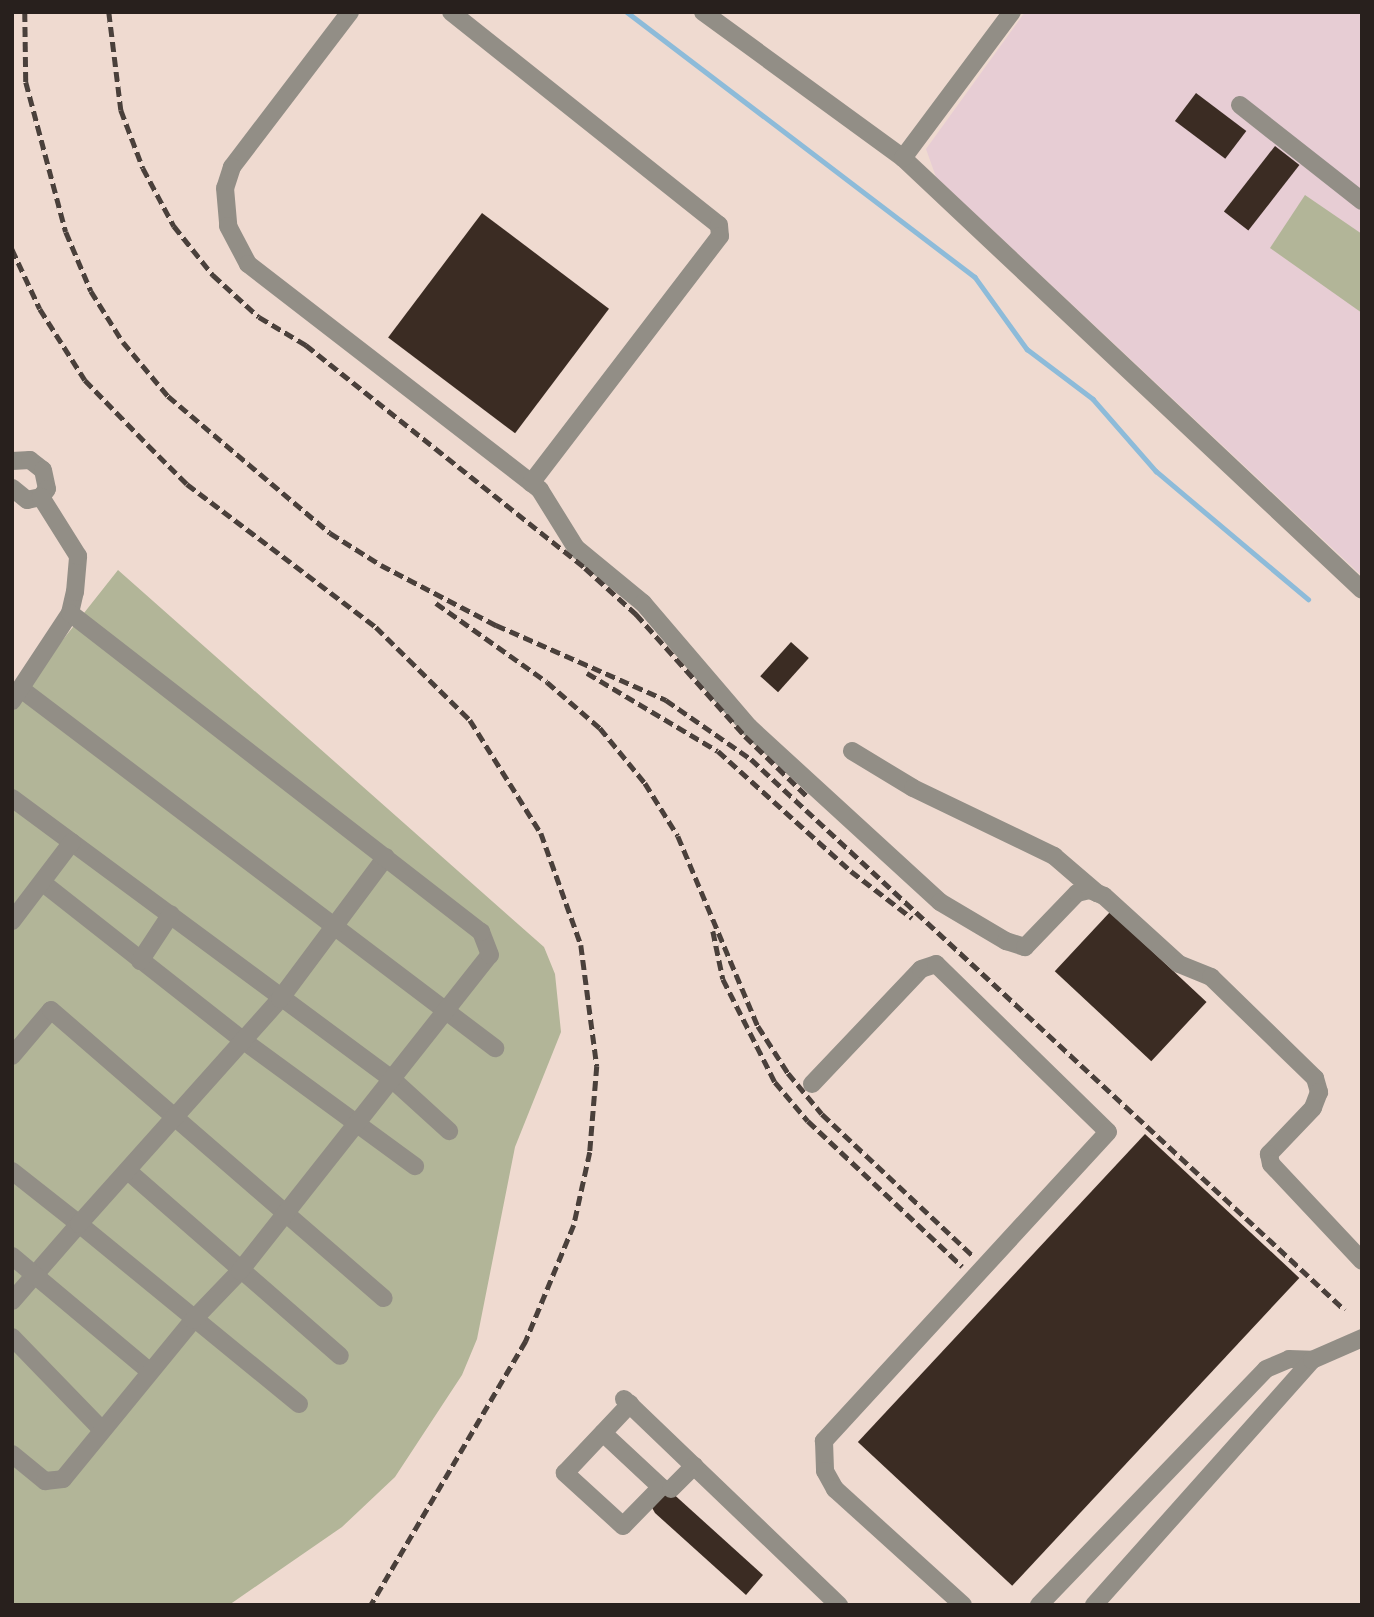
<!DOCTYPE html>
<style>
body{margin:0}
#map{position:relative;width:1374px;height:1617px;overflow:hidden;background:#efdad0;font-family:Arial,sans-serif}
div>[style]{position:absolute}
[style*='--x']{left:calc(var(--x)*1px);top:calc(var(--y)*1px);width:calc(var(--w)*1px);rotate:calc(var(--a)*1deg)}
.education>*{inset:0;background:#e7cdd4}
.green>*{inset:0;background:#b2b598}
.stream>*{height:4.5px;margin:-2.25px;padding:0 2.25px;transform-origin:2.25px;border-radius:2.25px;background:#8dbbd9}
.building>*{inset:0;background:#3b2c23;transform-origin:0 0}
.minor>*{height:18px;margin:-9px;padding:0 9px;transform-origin:9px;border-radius:9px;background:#928e86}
.rail>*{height:4.5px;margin-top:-2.25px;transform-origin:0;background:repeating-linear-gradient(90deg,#4a403b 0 10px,transparent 0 15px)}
span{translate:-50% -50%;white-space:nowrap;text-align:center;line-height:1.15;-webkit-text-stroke:7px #fce7dd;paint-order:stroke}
.frame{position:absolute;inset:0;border:14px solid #28201d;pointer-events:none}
</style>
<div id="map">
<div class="education">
<div style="clip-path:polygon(1025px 12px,1362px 12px,1362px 576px,936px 177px,926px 149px)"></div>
</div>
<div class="green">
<div style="clip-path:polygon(1305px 195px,1362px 234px,1362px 313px,1270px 248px)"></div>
<div style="clip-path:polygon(118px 570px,544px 947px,555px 974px,561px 1032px,515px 1147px,477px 1339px,462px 1375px,395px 1477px,342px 1527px,229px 1605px,12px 1605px,12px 704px)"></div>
</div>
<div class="stream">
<div style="--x:627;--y:12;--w:437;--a:37.3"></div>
<div style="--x:975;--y:277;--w:89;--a:54.2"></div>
<div style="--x:1027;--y:349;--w:83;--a:37.1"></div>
<div style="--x:1093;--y:399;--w:96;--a:48.8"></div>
<div style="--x:1156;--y:471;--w:199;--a:40.1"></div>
</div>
<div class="building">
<div style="left:1196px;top:93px;width:63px;height:35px;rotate:37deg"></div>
<div style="left:1275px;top:146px;width:31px;height:83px;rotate:38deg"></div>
<div style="left:482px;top:213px;width:159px;height:156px;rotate:37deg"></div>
<div style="left:791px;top:642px;width:24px;height:46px;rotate:42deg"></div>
<div style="left:1110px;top:912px;width:132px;height:81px;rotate:43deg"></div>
<div style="left:1145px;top:1134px;width:211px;height:421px;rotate:43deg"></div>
<div style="clip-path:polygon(669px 1490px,763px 1575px,746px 1595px,655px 1513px,650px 1504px)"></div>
</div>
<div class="minor">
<div style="--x:350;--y:12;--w:195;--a:127.3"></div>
<div style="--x:232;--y:167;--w:22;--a:108"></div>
<div style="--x:225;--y:188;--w:38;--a:85"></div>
<div style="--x:228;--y:226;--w:43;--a:62.2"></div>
<div style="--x:248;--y:264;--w:369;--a:37.7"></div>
<div style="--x:540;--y:490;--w:68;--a:58.2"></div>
<div style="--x:576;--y:548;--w:87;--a:39.4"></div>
<div style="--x:643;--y:603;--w:163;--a:49.5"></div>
<div style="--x:749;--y:727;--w:259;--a:42.5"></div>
<div style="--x:940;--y:902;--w:77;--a:30.6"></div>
<div style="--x:1006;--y:941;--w:20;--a:18"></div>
<div style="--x:1025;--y:947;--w:75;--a:-46.1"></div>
<div style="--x:1077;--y:893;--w:13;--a:-13"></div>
<div style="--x:1090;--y:890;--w:15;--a:23"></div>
<div style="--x:1104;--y:896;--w:101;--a:42.2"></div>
<div style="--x:1179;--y:964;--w:35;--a:22"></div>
<div style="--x:1211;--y:977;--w:145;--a:44.2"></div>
<div style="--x:1315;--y:1078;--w:15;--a:74"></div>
<div style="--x:1319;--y:1092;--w:17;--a:111"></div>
<div style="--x:1313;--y:1108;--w:64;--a:133.7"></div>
<div style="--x:1269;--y:1154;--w:10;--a:79"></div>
<div style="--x:1271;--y:1164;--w:133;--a:46.8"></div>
<div style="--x:451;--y:12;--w:342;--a:38.5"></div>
<div style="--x:719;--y:225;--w:11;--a:85"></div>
<div style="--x:720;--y:236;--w:311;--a:127.4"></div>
<div style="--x:703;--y:12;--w:248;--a:36.1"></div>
<div style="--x:903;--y:158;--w:630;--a:43.26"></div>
<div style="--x:1240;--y:105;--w:155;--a:38.2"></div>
<div style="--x:903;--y:158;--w:182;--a:-53.3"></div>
<div style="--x:12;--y:461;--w:18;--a:-3"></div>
<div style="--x:30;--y:460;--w:16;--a:38"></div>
<div style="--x:43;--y:470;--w:19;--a:78"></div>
<div style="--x:47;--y:489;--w:10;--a:127"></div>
<div style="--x:41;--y:497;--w:14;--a:168"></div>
<div style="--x:27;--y:500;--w:19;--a:-141"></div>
<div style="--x:21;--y:689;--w:595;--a:37.14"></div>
<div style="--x:12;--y:701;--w:105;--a:-56.6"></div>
<div style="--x:70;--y:613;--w:22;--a:-77"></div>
<div style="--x:75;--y:592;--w:36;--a:-85"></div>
<div style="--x:78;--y:556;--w:70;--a:-122.1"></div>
<div style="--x:852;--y:751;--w:71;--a:31.2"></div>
<div style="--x:913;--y:788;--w:157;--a:25.7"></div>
<div style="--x:1054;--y:856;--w:57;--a:40.7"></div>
<div style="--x:12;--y:798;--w:474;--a:36.5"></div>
<div style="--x:393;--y:1080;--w:76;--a:42.3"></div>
<div style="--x:43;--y:883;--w:256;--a:38.2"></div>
<div style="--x:244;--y:1041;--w:212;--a:36.2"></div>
<div style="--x:12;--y:921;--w:99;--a:-52.8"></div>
<div style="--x:140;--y:961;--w:56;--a:-56.6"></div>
<div style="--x:12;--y:1056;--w:60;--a:-49.7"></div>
<div style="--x:51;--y:1010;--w:440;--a:40.9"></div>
<div style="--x:812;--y:1084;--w:158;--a:-46.5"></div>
<div style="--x:921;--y:969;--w:16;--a:-18"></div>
<div style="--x:936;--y:964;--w:240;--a:44.3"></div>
<div style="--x:1108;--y:1132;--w:420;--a:132.6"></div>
<div style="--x:824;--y:1441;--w:30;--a:88"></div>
<div style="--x:825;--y:1471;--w:21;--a:61"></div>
<div style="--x:835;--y:1489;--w:173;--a:42.2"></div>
<div style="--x:12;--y:1171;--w:85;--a:38.3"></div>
<div style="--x:79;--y:1224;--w:102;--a:131"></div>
<div style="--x:128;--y:1171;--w:281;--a:41.1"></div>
<div style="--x:12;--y:1256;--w:180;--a:40"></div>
<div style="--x:12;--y:1337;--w:128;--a:45.9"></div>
<div style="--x:624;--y:1399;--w:298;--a:43.8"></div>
<div style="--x:299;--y:1404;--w:284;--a:-140.7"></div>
<div style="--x:79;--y:1224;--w:302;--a:-48.2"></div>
<div style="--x:280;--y:999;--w:177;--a:-53.3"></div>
<div style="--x:603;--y:1433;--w:79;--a:43"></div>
<div style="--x:661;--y:1487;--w:54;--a:134.3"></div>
<div style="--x:623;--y:1526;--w:79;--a:-137.6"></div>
<div style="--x:565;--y:1473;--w:95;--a:-46.7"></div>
<div style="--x:12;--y:1454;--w:43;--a:39.3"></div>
<div style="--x:45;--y:1481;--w:18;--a:-6"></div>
<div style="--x:63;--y:1479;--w:205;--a:-50.7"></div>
<div style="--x:193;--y:1320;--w:68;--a:-46.2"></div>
<div style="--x:240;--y:1271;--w:403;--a:-51.7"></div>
<div style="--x:490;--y:955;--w:25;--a:-111"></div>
<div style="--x:481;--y:932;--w:520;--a:-142.18"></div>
<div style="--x:671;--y:1489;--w:33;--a:-45"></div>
<div style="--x:1039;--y:1605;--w:327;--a:-46.1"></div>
<div style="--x:1266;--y:1369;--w:25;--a:-23"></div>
<div style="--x:1289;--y:1359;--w:23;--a:2"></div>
<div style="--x:1094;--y:1605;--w:328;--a:-48.3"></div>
<div style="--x:1312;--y:1360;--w:55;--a:-23.7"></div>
</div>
<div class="rail">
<div style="--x:25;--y:12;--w:70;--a:89.2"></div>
<div style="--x:26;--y:82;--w:155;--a:75.1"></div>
<div style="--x:66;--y:232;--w:64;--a:67"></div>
<div style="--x:91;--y:291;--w:60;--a:57.9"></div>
<div style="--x:123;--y:342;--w:70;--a:50.2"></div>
<div style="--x:168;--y:396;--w:212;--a:40.2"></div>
<div style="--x:330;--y:533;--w:60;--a:32.1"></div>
<div style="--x:381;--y:565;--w:130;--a:27.6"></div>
<div style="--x:496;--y:625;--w:186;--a:23.8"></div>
<div style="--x:666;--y:700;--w:103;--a:34.8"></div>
<div style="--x:751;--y:759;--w:810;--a:42.85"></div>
<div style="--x:109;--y:12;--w:99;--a:83"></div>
<div style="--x:121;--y:110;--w:62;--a:69.2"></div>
<div style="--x:143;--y:168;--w:66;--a:61.9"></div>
<div style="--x:174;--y:226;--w:63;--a:51.5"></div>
<div style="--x:213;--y:275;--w:62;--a:42.4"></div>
<div style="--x:259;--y:317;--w:55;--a:30.8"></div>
<div style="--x:306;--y:345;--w:357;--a:38.6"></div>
<div style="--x:585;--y:568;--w:69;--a:42"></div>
<div style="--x:636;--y:614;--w:164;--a:48.2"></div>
<div style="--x:745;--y:736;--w:89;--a:44.1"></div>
<div style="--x:12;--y:249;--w:66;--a:65"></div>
<div style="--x:40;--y:309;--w:84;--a:57.6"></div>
<div style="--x:85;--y:380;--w:91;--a:45.9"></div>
<div style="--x:148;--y:445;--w:55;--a:45"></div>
<div style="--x:187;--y:484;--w:237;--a:37.1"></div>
<div style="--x:376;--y:627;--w:132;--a:44.7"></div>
<div style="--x:470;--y:720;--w:133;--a:57.9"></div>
<div style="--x:541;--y:833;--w:119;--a:70.3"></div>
<div style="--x:581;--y:945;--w:122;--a:82.5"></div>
<div style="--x:597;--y:1066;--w:86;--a:94.7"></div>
<div style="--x:590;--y:1152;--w:75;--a:102.4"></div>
<div style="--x:574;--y:1225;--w:126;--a:112.5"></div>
<div style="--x:526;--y:1341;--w:306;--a:120.4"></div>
<div style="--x:436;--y:603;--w:136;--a:35.4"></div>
<div style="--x:547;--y:682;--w:70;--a:41"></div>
<div style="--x:600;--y:728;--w:71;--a:50.7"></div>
<div style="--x:645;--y:783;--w:62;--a:58.1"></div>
<div style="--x:678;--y:836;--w:206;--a:67.2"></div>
<div style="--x:758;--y:1026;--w:56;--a:57.4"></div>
<div style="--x:788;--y:1073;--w:53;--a:50.3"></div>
<div style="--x:822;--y:1114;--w:206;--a:43.2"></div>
<div style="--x:587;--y:673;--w:152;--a:30.8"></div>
<div style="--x:718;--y:751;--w:179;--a:42.1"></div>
<div style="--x:851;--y:871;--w:77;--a:37.6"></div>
<div style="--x:713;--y:931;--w:49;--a:78.2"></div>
<div style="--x:723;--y:979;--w:115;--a:63.2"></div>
<div style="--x:775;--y:1082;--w:51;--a:49.8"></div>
<div style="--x:808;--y:1121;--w:212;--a:43.3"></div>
</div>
<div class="frame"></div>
</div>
